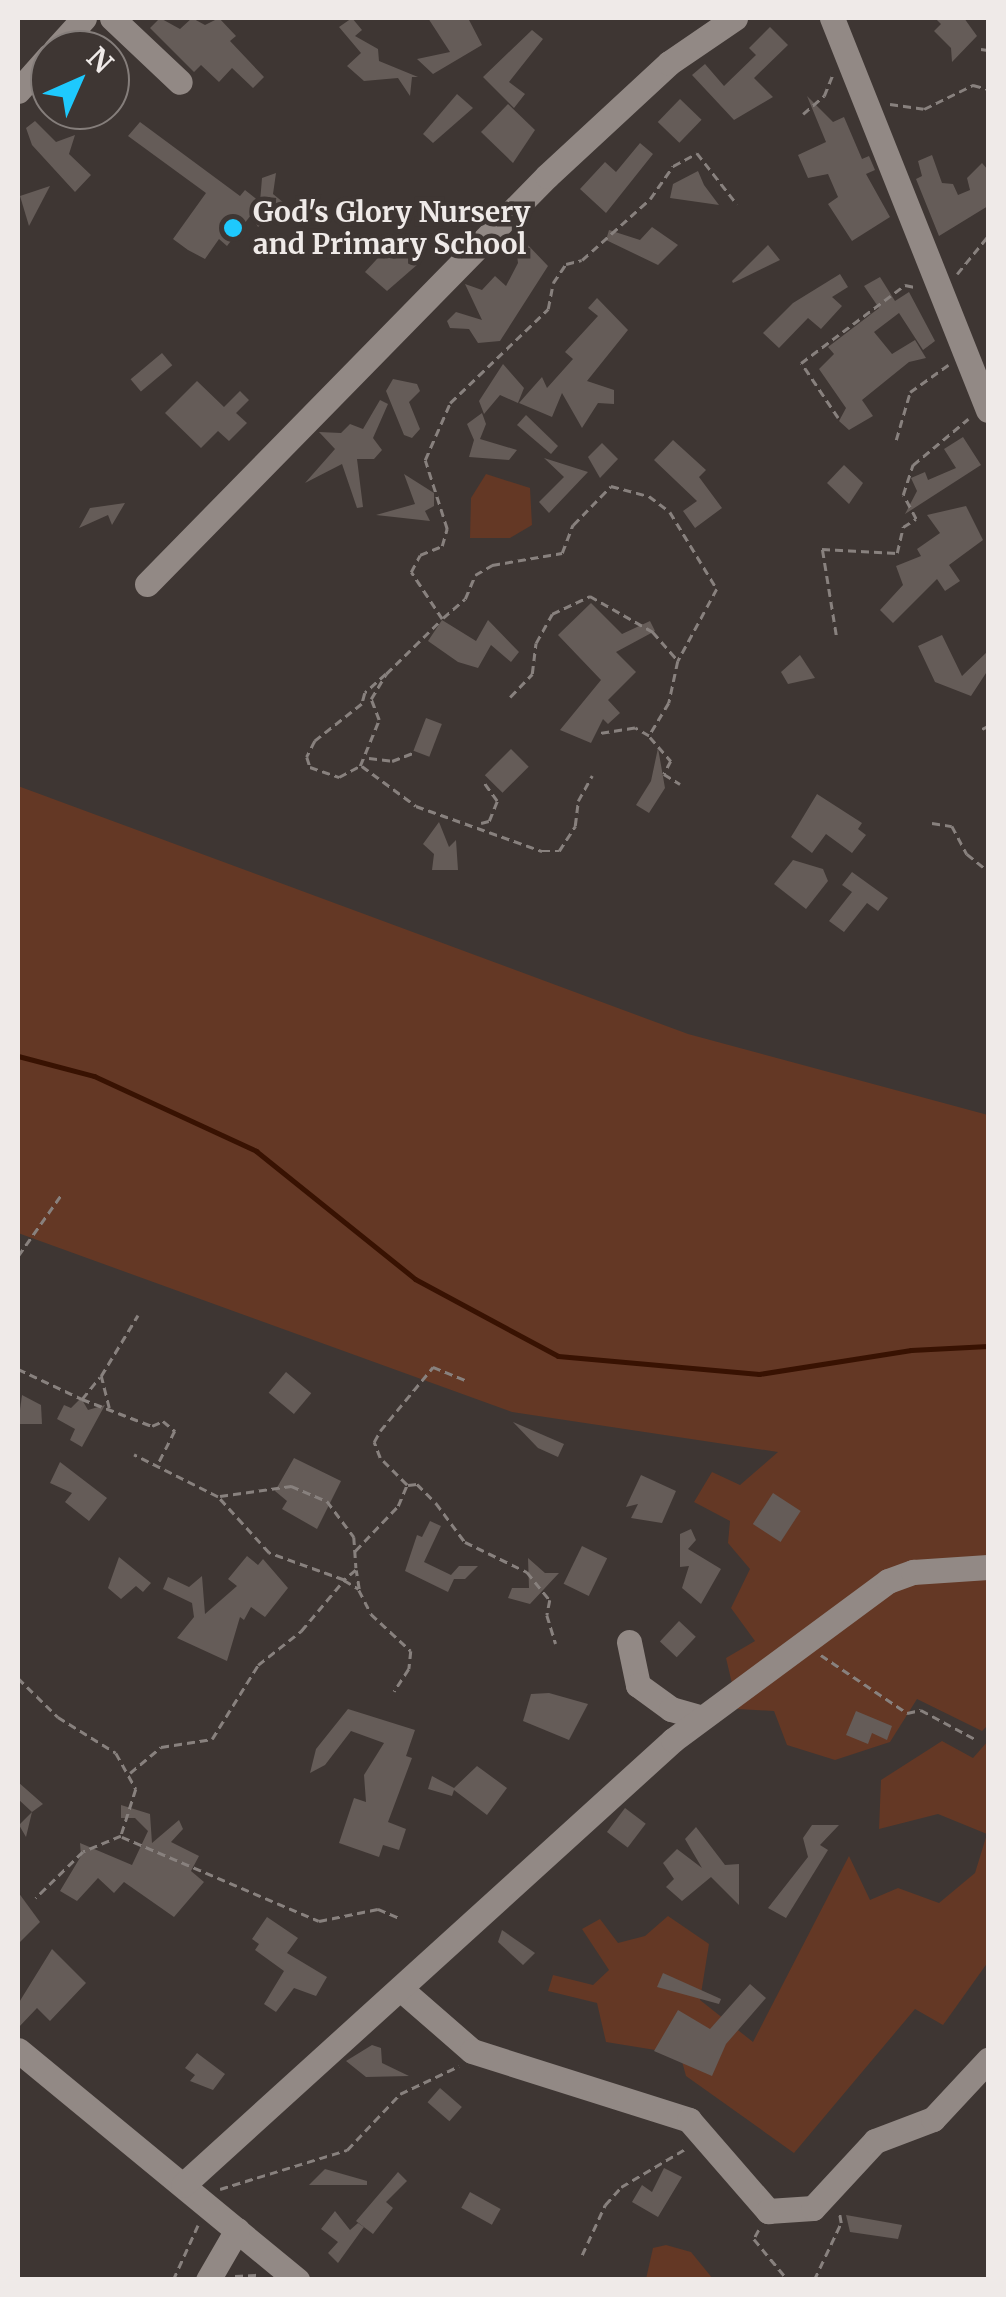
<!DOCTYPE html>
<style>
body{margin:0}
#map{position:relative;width:1006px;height:2297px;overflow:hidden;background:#3e3633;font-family:Merriweather,serif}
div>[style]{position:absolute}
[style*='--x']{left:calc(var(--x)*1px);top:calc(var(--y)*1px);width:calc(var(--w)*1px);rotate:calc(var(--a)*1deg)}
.green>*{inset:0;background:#643825}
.stream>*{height:5px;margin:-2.5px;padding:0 2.5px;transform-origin:2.5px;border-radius:2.5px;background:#381202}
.building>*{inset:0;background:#655c58;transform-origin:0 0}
.path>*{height:2.5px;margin-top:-1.25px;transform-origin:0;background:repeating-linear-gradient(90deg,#88817e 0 8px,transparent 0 13px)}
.minor>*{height:25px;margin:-12.5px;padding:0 12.5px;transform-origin:12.5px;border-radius:12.5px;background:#928985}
.dots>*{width:28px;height:28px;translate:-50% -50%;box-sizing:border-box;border:5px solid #3e3633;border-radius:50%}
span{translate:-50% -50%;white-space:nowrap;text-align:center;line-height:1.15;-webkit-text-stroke:9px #3e3633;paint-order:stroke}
.poi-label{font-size:28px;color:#efeae8;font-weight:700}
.left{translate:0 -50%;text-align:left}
.frame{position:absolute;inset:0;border:20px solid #efeae8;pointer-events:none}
.north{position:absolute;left:30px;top:30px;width:100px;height:100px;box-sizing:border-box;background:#3e3633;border:2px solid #857e7b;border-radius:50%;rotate:45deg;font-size:28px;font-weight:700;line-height:40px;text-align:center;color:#efeae8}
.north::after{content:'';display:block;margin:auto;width:35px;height:45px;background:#1ec9fd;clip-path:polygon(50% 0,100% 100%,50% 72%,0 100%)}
</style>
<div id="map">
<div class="green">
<div style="clip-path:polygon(486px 474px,530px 488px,532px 525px,510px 538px,470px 538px,471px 498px)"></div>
<div style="clip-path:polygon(18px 786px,688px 1034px,988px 1115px,988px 1725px,982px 1731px,917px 1699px,890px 1742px,835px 1760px,787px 1745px,774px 1711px,738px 1709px,726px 1658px,755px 1641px,731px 1608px,750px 1569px,728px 1543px,730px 1521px,694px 1502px,712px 1472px,740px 1485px,778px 1452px,512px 1412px,18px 1233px)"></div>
<div style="clip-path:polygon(942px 1741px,973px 1758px,988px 1741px,988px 1962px,943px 2025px,915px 2009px,794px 2153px,686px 2076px,680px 2054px,606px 2042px,597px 2003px,548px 1991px,553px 1975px,593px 1985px,609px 1970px,582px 1929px,600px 1919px,618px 1943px,645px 1936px,668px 1916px,709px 1944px,700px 2000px,753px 2042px,849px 1856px,870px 1900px,898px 1888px,939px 1903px,975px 1873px,987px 1834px,938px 1814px,879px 1829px,881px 1780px)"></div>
<div style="clip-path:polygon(666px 2245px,691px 2252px,713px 2279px,646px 2279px,653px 2248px)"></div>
</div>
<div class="stream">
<div style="--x:18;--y:1056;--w:79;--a:14.7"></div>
<div style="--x:94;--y:1076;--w:179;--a:24.8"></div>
<div style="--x:256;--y:1151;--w:204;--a:38.8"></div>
<div style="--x:415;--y:1279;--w:162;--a:28.3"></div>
<div style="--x:558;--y:1356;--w:202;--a:5.1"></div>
<div style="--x:759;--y:1374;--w:154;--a:-9"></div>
<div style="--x:911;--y:1350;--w:77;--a:-3"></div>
</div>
<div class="building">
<div style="clip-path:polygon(160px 18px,180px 29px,192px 18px,205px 25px,219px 18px,236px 36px,230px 41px,264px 77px,253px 88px,232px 68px,219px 82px,201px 65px,194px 72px,150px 28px)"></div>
<div style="clip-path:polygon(352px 18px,362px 30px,355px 36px,378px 49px,379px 61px,418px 77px,412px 77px,410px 96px,398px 78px,364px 81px,347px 66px,361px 53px,339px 27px)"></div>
<div style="clip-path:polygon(428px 18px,468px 18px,482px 45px,433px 74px,417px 59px,450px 52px)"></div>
<div style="clip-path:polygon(935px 18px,964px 18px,977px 36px,952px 62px,951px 48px,934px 31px,941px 24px)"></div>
<div style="clip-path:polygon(770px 27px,788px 45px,754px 78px,773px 97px,734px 120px,692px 75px,705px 64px,724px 86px,756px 55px,749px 48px)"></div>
<div style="clip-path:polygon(532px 30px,543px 39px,509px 82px,525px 94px,514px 108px,483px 77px)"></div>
<div style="clip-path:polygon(457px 94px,473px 108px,433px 143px,423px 134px)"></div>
<div style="clip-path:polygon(807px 96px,833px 122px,844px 117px,862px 159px,869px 156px,875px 170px,866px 174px,890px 217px,852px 241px,828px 204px,838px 197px,828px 174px,808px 178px,798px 155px,826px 142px)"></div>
<div style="left:680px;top:99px;width:30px;height:32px;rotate:44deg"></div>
<div style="clip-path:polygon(508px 104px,535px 130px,513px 163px,481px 132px)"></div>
<div style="clip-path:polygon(35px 121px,56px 142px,75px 135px,69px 154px,91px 175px,75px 192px,32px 145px,26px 128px)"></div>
<div style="clip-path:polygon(140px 122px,240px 196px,245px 190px,260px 202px,262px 178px,276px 173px,273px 194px,284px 203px,258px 227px,251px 215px,227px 246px,219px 239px,205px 259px,188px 250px,173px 239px,206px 193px,128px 136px)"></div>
<div style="clip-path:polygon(640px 143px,653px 154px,606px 213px,580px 189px,605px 162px,616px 172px)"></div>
<div style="clip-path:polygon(932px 155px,942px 183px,953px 184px,958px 195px,970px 190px,967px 178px,982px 163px,988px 170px,988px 206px,939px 236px,916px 179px,922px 176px,918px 161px)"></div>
<div style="clip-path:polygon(698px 171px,704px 185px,719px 205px,670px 198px,673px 184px)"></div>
<div style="clip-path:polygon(50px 186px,29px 226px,20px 196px)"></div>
<div style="clip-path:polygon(652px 227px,678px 245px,658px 265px,606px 240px,609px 230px,640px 240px)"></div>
<div style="clip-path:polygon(399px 235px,419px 254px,418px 264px,387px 291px,365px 272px)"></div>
<div style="clip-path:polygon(526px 243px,548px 266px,500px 341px,478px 343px,469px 329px,450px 328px,447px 321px,456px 312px,482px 320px,465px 284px,482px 290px,495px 276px,506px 286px,518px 263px,516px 248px)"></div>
<div style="clip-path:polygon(768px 245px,780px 260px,733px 283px,732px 281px)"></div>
<div style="clip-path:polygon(840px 274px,848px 287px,832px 297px,842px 306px,821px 329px,808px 318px,779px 348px,763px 333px,793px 303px)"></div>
<div style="clip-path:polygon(880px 277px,895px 301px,909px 292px,935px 341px,923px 350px,899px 313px,874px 332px,892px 354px,915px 340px,926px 358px,909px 362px,862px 400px,873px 416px,849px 430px,839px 421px,846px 408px,819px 369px,834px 354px,828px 347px,879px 308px,864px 286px)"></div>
<div style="clip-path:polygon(597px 298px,628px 330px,587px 381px,614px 390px,614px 404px,598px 403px,582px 428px,562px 393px,552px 417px,519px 403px,542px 377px,547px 388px,573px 359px,565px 352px,598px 316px,588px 308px)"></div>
<div style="left:162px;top:353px;width:16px;height:41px;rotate:50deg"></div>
<div style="clip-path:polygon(503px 364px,524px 388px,518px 403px,500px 395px,484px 414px,479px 401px)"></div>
<div style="clip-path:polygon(393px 379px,417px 384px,420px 391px,409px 402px,420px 429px,412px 438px,404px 435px,386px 391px)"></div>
<div style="clip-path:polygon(197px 381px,224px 407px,240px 391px,249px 400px,236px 413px,247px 423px,229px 441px,218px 431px,201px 448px,165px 413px)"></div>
<div style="clip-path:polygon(380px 400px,388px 404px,373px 438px,382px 450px,374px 459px,357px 459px,363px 507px,357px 508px,342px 464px,305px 483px,335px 449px,319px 432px,341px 433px,350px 424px,363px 429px)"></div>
<div style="clip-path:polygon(482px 413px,486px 424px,480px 439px,517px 450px,509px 460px,469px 457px,474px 440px,467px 424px)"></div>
<div style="clip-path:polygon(526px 415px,558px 446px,551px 454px,517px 425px)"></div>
<div style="clip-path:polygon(963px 437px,981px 465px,905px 514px,917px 491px,911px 478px,925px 472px,928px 480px,956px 468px,944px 449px)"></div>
<div style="clip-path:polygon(673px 440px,706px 470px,699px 477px,722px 508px,695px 528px,683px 511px,697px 501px,654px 460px)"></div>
<div style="clip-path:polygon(602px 443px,618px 459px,600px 478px,588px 457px)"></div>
<div style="clip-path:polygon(544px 458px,588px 472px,549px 513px,539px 502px,564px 477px)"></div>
<div style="clip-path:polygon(844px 465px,863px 483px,849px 504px,827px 483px)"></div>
<div style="clip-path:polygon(404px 474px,434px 493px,434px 506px,425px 511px,430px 521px,376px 515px,415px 504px)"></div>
<div style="clip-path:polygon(125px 503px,112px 525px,108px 515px,79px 528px,90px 508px)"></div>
<div style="clip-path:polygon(966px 506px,983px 540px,949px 565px,960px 581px,945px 591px,937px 579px,893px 623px,880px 610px,903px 585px,896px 566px,921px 556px,917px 549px,940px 533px,927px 515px)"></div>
<div style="clip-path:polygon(591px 603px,622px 634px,650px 621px,655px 631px,616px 652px,636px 672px,608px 700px,620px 713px,608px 724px,603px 719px,591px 743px,560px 730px,601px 680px,558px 635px)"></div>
<div style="clip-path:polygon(442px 620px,476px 641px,488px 620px,519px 652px,511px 662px,491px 645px,478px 668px,458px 662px,428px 641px)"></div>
<div style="clip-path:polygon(942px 635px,962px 676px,988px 651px,988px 670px,971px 696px,935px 682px,918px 646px)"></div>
<div style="clip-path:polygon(800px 655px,815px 678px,788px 684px,781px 672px)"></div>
<div style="left:426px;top:718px;width:17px;height:35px;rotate:21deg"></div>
<div style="clip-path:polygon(658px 748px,665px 788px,649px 813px,636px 805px,651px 781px)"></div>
<div style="left:511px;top:749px;width:25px;height:37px;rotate:45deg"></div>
<div style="clip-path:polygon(817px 794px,862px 823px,858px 829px,866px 835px,852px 853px,826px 834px,812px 853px,791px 837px)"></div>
<div style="clip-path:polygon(439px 822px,449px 847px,456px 840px,458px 870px,432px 870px,434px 854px,423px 844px)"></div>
<div style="clip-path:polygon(793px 860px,823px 869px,828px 881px,806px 909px,774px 884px)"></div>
<div style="clip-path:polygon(852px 872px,888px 898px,878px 911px,867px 903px,844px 932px,829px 921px,852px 892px,842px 885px)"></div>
<div style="left:286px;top:1372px;width:33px;height:27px;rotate:40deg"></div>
<div style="clip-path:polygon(22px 1395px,41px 1405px,42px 1424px,18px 1424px)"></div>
<div style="clip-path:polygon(81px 1398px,88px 1410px,105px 1405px,82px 1447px,70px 1440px,75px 1429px,57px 1419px,64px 1405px,71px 1408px)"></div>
<div style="clip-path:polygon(513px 1422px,564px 1444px,558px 1457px,538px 1448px)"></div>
<div style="clip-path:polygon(294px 1458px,341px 1481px,317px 1529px,282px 1509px,287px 1501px,275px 1491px)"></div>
<div style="clip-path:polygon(60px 1462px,107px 1498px,89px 1521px,65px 1502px,72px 1493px,50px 1483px)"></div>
<div style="clip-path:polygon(641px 1475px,676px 1491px,662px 1523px,631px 1518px,638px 1504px,626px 1507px)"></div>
<div style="left:773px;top:1493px;width:33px;height:37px;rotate:33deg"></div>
<div style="clip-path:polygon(430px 1521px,441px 1526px,424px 1562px,451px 1575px,459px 1566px,478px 1566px,465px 1579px,454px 1579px,448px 1592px,405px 1571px,417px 1535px,422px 1537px)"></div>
<div style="clip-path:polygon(691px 1529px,696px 1540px,688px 1549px,721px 1569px,701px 1604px,682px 1588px,689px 1566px,680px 1567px,680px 1534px)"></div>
<div style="left:582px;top:1546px;width:28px;height:42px;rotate:26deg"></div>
<div style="clip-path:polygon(247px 1556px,258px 1565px,263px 1559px,288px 1588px,265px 1617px,251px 1607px,244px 1620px,240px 1617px,227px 1661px,177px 1638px,194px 1617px,192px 1603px,163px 1589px,168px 1577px,189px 1587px,202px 1576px,205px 1614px,237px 1586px,228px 1579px)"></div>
<div style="clip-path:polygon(119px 1557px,151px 1583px,143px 1592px,136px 1586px,121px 1599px,108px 1588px)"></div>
<div style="clip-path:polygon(528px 1558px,545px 1573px,559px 1573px,530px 1604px,508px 1598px,512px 1588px,529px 1588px)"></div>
<div style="left:679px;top:1621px;width:23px;height:28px;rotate:43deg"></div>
<div style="clip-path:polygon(549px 1693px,588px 1704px,569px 1740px,523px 1721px,531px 1694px)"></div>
<div style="clip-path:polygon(348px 1709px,415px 1730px,406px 1756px,412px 1758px,388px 1822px,406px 1829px,399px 1850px,383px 1845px,379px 1857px,339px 1843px,354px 1798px,366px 1802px,364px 1775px,384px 1743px,351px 1731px,325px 1765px,310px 1773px,316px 1749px)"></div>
<div style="clip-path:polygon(856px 1711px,892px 1726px,887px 1740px,872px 1733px,868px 1744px,846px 1735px)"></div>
<div style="clip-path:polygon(477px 1766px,507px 1788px,487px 1815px,454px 1790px,452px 1796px,428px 1789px,432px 1776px,454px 1788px)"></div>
<div style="clip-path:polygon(18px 1782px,43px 1804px,32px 1812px,26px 1837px,19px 1825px,32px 1812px,18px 1799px)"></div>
<div style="clip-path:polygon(121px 1805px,150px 1814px,152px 1843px,179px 1820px,183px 1829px,171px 1842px,199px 1856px,191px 1871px,204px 1882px,174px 1917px,124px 1882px,114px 1893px,98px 1878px,77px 1901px,60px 1891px,81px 1856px,80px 1843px,132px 1865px,148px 1831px,135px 1818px,121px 1818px)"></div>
<div style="left:625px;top:1808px;width:26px;height:30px;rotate:37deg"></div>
<div style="clip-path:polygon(812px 1825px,839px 1825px,820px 1845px,828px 1850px,786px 1918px,768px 1908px,808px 1857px,803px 1838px)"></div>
<div style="clip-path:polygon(696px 1827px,725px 1865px,739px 1864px,739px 1905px,711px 1877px,682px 1901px,666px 1887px,674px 1879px,663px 1863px,677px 1849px,702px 1868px,685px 1839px)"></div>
<div style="clip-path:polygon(18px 1892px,40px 1922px,18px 1944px)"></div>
<div style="clip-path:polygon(267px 1917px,298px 1938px,287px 1953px,327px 1977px,316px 1996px,294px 1988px,276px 2012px,264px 2004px,284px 1971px,255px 1950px,259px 1944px,252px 1939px)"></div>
<div style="clip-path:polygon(502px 1930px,535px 1953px,523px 1965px,498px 1942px)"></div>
<div style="clip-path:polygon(52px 1949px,86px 1983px,50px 2021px,37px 2008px,18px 2028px,18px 2004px)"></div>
<div style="clip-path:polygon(663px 1973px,721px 1999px,719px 2004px,657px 1987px)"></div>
<div style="clip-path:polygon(750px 1984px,766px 1998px,726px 2044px,712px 2076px,654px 2051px,678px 2010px,710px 2029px)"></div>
<div style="clip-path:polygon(372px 2045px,381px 2048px,382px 2063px,409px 2076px,366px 2077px,346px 2061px)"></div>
<div style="clip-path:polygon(197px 2053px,225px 2074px,213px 2090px,190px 2081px,195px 2075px,185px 2068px)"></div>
<div style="left:440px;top:2088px;width:29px;height:19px;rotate:41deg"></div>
<div style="clip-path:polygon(664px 2168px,682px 2177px,658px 2217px,632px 2202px,642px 2185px,652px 2192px)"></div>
<div style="clip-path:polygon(325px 2169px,367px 2181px,367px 2185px,309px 2185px)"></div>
<div style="clip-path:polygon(398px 2172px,407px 2181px,386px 2202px,393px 2208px,373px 2234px,356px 2221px)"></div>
<div style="left:470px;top:2192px;width:35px;height:18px;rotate:29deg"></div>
<div style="clip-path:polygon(335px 2211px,350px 2230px,358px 2223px,364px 2227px,338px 2263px,328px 2253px,338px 2242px,321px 2229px)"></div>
<div style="clip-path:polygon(846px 2215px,902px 2225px,898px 2239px,850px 2232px)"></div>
</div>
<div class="path">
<div style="--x:981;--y:49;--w:7;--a:8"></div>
<div style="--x:890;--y:104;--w:34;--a:8"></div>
<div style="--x:924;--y:109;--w:55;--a:-26.1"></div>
<div style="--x:973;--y:85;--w:16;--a:15"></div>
<div style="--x:803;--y:114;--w:28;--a:-41"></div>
<div style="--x:824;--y:96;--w:22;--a:-68"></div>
<div style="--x:957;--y:274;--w:49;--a:-50.8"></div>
<div style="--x:838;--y:418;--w:66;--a:-123.9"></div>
<div style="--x:801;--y:363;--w:130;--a:-36.9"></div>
<div style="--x:905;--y:285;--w:10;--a:11"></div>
<div style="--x:896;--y:440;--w:50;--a:-73.7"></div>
<div style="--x:910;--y:392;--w:47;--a:-35.4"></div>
<div style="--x:988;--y:519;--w:7;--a:90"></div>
<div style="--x:443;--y:618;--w:29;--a:-41"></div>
<div style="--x:465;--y:599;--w:26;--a:-67"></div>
<div style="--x:475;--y:575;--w:20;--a:-30"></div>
<div style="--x:492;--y:565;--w:71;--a:-9.7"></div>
<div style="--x:562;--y:553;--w:30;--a:-69"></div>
<div style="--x:573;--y:525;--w:54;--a:-45.7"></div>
<div style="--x:611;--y:486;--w:39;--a:15"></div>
<div style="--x:649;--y:496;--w:26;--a:37"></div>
<div style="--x:670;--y:512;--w:90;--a:58.6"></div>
<div style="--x:717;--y:589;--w:82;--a:118.4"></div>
<div style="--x:678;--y:661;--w:43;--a:102.1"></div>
<div style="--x:669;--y:703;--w:39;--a:121"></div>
<div style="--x:649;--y:736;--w:16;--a:-150"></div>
<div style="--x:635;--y:728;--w:37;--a:171"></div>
<div style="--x:836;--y:635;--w:87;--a:-99.2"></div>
<div style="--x:822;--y:549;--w:75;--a:3.1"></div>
<div style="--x:897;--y:553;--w:27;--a:-77"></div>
<div style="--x:903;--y:527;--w:15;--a:-32"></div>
<div style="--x:916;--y:519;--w:27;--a:-118"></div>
<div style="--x:903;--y:495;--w:32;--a:-72"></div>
<div style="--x:913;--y:465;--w:72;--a:-39.9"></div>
<div style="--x:386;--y:674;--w:28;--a:138"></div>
<div style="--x:365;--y:693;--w:11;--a:105"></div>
<div style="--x:362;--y:704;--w:60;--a:141.8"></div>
<div style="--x:315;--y:741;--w:18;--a:117"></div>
<div style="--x:307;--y:757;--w:10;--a:73"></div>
<div style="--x:310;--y:767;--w:31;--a:19"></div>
<div style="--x:339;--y:777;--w:24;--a:-28"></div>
<div style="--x:360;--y:766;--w:50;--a:-67.6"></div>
<div style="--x:379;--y:720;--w:22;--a:-111"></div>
<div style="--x:371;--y:699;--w:29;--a:-59"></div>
<div style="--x:386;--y:674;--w:78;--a:-44.5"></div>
<div style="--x:442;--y:619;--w:56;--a:-123.4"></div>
<div style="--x:411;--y:572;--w:19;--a:-62"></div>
<div style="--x:420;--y:555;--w:24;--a:-22"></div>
<div style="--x:442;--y:546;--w:18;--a:-74"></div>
<div style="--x:447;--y:529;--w:72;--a:-107.7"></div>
<div style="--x:425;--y:460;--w:62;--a:-66.3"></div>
<div style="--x:450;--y:403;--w:136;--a:-43.8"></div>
<div style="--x:548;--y:309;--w:26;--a:-79"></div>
<div style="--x:553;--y:283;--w:23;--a:-56"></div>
<div style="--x:566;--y:264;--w:16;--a:-14"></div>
<div style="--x:582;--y:260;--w:91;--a:-41.9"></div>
<div style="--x:650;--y:199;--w:40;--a:-55.1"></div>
<div style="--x:673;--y:166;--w:27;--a:-28"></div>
<div style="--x:697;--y:153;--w:65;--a:51.9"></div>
<div style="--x:510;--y:697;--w:32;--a:-46"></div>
<div style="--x:532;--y:674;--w:31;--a:-83"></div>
<div style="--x:536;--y:643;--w:33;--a:-61"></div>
<div style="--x:552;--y:614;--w:42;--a:-25.3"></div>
<div style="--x:590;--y:596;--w:73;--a:29.7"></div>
<div style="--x:653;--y:632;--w:38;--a:49"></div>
<div style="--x:982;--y:729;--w:7;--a:-27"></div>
<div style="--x:650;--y:737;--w:32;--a:49"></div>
<div style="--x:671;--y:761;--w:15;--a:118"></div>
<div style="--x:664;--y:774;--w:19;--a:32"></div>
<div style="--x:369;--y:758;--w:23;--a:7"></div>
<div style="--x:392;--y:761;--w:25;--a:-21"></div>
<div style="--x:362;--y:766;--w:67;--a:36.5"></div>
<div style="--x:416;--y:806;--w:134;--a:19.7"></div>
<div style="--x:542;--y:851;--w:17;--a:0"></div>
<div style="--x:559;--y:851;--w:30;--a:-57"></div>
<div style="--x:575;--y:826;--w:25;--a:-83"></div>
<div style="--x:578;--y:801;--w:29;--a:-61"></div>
<div style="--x:481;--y:823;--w:8;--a:-14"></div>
<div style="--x:489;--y:821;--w:22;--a:-68"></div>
<div style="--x:497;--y:801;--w:24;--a:-126"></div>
<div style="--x:932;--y:823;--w:20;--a:9"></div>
<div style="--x:952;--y:826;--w:32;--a:62"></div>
<div style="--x:967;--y:854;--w:27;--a:39"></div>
<div style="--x:18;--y:1256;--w:75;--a:-54.8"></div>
<div style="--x:18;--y:1369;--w:71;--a:25.1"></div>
<div style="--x:82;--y:1399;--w:28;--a:-51"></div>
<div style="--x:82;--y:1399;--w:75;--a:21.1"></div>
<div style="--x:152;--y:1426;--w:12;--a:-24"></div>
<div style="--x:163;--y:1421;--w:16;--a:40"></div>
<div style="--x:175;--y:1431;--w:39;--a:117"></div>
<div style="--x:109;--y:1408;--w:33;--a:-104"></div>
<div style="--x:101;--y:1376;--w:71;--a:-58.8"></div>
<div style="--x:18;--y:1430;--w:1;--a:45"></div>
<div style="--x:408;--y:1485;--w:9;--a:-6"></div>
<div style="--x:417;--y:1484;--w:27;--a:45"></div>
<div style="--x:436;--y:1503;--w:49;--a:53.4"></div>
<div style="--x:465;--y:1542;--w:69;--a:25.8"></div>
<div style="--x:527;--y:1572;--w:36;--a:51"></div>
<div style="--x:550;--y:1600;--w:15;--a:101"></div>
<div style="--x:547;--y:1615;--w:30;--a:73"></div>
<div style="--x:220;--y:1496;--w:72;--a:-8"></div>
<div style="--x:291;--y:1486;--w:39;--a:23"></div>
<div style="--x:327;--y:1501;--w:45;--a:53.1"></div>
<div style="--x:354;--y:1537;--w:31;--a:86"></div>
<div style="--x:355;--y:1551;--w:62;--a:-46.3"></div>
<div style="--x:398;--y:1506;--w:23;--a:-67"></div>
<div style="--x:407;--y:1485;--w:38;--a:-135"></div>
<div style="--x:380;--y:1458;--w:17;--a:-111"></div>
<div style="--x:374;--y:1442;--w:13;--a:-61"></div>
<div style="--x:380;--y:1431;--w:83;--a:-50.4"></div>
<div style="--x:433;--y:1367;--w:37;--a:22"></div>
<div style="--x:359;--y:1590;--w:27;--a:63"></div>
<div style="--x:371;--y:1614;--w:54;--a:42.8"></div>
<div style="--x:411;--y:1651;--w:18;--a:96"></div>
<div style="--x:409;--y:1669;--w:27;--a:123"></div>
<div style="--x:821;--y:1655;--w:104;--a:34"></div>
<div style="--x:907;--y:1713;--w:14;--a:-12"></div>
<div style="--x:921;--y:1710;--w:64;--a:28.2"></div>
<div style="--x:18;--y:1678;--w:56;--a:44.3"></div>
<div style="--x:58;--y:1717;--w:68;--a:31.8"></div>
<div style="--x:116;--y:1753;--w:41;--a:60.9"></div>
<div style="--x:136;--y:1789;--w:49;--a:107.7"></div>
<div style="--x:121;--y:1836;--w:41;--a:157.2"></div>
<div style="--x:83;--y:1852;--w:66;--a:135.6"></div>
<div style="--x:130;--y:1773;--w:40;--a:-40"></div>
<div style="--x:161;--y:1747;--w:52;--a:-8.9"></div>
<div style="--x:212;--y:1739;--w:87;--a:-58.1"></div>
<div style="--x:258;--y:1665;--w:55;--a:-38.3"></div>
<div style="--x:301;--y:1631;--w:67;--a:-49.9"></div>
<div style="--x:344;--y:1580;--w:17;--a:31"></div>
<div style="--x:359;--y:1589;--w:19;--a:-99"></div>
<div style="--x:356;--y:1570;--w:16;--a:140"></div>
<div style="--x:344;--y:1580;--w:80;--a:-160.2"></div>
<div style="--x:269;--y:1553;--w:76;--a:-132.3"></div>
<div style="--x:218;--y:1497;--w:94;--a:-153.4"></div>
<div style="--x:122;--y:1837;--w:214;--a:23.1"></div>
<div style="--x:319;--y:1921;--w:60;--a:-11.5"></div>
<div style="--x:378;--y:1909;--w:23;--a:23"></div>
<div style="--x:220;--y:2189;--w:133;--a:-17.1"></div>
<div style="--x:347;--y:2150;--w:77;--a:-46.6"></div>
<div style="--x:400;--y:2094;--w:65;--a:-25.4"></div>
<div style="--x:759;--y:2230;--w:10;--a:119"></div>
<div style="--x:754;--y:2239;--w:53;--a:50.3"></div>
<div style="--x:582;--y:2255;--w:55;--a:-65.3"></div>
<div style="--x:605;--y:2205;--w:24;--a:-48"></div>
<div style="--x:621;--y:2187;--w:74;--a:-30.7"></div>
<div style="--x:235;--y:2276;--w:22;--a:-3"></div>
<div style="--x:173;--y:2280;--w:60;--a:-65.6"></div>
<div style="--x:814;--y:2280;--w:63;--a:-64.7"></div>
<div style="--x:841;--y:2223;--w:11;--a:-100"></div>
</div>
<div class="minor">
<div style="--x:112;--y:18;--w:93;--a:43.3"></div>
<div style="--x:832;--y:18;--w:422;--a:68.3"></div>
<div style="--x:55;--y:50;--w:43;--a:-47.8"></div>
<div style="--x:18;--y:91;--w:48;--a:-48.4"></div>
<div style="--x:147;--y:584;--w:571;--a:-45.57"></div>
<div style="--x:547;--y:176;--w:166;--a:-42.8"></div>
<div style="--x:669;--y:63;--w:80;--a:-34.3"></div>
<div style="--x:629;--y:1642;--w:44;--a:78.2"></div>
<div style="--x:638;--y:1685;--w:41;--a:36"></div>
<div style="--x:671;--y:1709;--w:32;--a:16"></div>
<div style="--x:403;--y:1991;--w:91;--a:41"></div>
<div style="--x:472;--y:2051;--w:228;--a:17.6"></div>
<div style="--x:689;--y:2120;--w:121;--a:49"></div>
<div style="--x:768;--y:2211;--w:45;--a:-3.8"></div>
<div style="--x:813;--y:2208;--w:91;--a:-47.2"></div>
<div style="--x:875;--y:2141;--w:62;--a:-20.8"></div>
<div style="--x:933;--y:2119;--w:81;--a:-47"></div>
<div style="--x:18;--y:2050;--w:362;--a:39.5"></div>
<div style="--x:183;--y:2185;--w:662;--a:-42.24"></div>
<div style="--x:673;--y:1740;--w:267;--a:-36.5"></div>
<div style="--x:888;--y:1581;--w:27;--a:-20"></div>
<div style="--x:913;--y:1572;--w:75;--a:-3.8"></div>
<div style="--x:208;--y:2280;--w:58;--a:-59.9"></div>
</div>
<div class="dots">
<div style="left:233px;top:228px;background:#1ec9fd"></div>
</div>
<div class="poi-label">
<span class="left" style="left:253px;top:228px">God's Glory Nursery<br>and Primary School</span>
</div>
<div class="frame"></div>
<div class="north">N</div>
</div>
